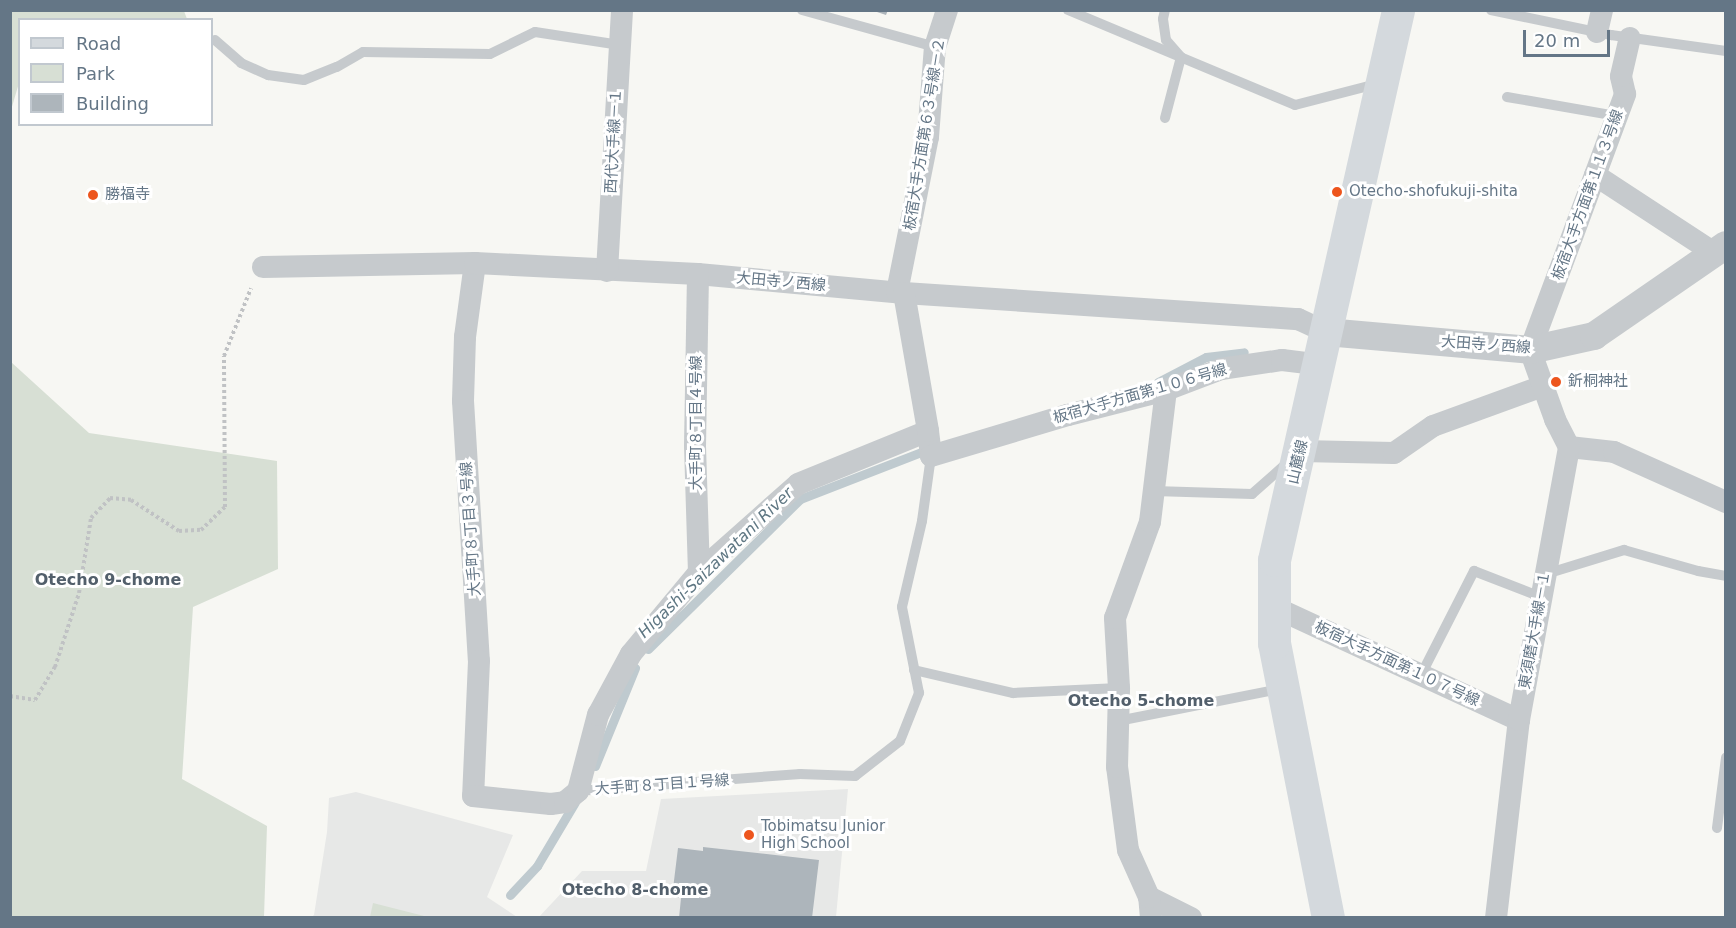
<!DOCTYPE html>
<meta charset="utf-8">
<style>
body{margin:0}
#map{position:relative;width:1736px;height:928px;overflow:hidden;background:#f7f7f3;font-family:"DejaVu Sans","Noto Sans JP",sans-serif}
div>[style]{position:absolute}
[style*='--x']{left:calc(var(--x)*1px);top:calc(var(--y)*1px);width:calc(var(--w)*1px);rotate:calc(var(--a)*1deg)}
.built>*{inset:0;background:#e7e8e7}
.green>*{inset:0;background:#d7dfd4}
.stream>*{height:9px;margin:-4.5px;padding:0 4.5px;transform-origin:4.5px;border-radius:4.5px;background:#bfcacf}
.building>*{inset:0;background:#adb5bb}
.path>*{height:4px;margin-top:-2px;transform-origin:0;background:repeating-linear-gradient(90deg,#c0c2c4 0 3px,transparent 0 6px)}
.service>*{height:10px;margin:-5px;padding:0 5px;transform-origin:5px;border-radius:5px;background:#c6cacd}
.minor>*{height:22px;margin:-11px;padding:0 11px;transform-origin:11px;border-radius:11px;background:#c6cacd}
.tertiary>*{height:28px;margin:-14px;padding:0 14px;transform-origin:14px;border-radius:14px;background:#c6cacd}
.primary>*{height:33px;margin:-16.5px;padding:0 16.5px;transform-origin:16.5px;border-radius:16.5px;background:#d4d9dd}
.dots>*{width:16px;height:16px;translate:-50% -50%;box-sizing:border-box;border:3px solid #fff;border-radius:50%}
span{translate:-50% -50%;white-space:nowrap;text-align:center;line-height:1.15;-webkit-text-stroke:6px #fff;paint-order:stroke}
.street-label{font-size:15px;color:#647686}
.poi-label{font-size:15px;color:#647686}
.left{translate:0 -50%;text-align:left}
.water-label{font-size:16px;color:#5f7783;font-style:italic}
.neighbourhood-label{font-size:16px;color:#525f6b;font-weight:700}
.frame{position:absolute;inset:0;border:12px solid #647686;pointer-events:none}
.legend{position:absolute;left:18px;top:18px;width:195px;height:108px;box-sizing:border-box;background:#fff;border:2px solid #c1c8cf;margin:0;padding:8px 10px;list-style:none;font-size:18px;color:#647686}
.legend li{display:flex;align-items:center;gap:12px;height:30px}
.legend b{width:30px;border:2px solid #c1c8cf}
.scale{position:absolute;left:1523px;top:30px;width:87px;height:27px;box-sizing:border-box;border:3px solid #647686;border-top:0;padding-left:8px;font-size:18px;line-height:21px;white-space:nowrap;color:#647686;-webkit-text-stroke:4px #fff;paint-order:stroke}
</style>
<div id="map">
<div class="built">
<div style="clip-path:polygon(848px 789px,836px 917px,538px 918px,582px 871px,646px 871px,661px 799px)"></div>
<div style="clip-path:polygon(356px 792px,513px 835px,487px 897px,517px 917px,310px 918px,314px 915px,327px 832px,329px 798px)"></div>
</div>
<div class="green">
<div style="clip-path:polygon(11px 10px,184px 11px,187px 19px,20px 20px,19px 83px,11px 110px)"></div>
<div style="clip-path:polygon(11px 362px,89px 433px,277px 461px,278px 569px,193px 607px,182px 779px,267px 826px,264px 917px,11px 917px)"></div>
<div style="clip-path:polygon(373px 903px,428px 917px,370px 917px)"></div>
</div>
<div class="stream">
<div style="--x:1158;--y:382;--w:54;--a:-27.5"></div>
<div style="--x:1206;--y:357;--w:38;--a:-7"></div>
<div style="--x:648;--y:649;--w:214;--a:-44.6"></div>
<div style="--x:800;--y:499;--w:138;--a:-21.2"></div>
<div style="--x:595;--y:766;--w:106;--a:-67.8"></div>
<div style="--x:510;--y:895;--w:40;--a:-47"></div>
<div style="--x:537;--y:866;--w:74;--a:-59.3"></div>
</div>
<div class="building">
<div style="clip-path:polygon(871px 10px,888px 10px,886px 15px)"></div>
<div style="clip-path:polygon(703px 847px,819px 860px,812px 918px,679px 918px,681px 898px,672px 897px,678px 848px,703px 851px)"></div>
</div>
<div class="path">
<div style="--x:10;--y:696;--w:25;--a:9"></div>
<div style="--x:35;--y:700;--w:39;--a:-59"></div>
<div style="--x:55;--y:667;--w:78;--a:-72"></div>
<div style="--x:79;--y:593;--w:76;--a:-80.9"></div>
<div style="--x:91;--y:518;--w:28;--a:-46"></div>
<div style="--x:110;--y:498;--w:21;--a:5"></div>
<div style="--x:131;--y:500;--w:57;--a:32.9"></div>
<div style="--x:179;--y:531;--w:22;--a:-3"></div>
<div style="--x:201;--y:530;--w:33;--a:-44"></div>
<div style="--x:225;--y:507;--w:151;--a:-90.4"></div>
<div style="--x:224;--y:356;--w:73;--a:-68.3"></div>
</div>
<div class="service">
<div style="--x:802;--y:10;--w:138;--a:15.5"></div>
<div style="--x:1068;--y:10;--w:246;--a:22.7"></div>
<div style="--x:1295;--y:105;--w:84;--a:-14.5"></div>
<div style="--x:1165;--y:10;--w:9;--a:103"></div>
<div style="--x:1163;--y:19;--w:21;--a:82"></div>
<div style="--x:1166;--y:40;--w:23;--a:49"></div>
<div style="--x:1181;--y:57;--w:63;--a:104.7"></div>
<div style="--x:1491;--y:10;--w:123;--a:11.8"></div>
<div style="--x:1611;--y:35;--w:116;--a:7.9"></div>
<div style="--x:215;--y:40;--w:35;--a:41"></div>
<div style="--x:241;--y:63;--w:30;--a:24"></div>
<div style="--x:268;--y:75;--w:36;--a:8"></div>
<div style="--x:304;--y:80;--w:35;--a:-22"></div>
<div style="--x:337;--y:67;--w:30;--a:-30"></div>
<div style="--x:363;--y:52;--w:127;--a:0.9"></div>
<div style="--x:490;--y:54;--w:50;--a:-26.1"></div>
<div style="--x:535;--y:32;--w:86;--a:8.7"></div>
<div style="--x:1507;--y:97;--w:112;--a:9.8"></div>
<div style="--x:1154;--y:491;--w:98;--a:1.8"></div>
<div style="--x:1252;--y:494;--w:47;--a:-41.5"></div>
<div style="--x:1546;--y:574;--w:82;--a:-17.1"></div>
<div style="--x:1624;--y:550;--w:77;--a:15.8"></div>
<div style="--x:1698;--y:571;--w:28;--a:10"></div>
<div style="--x:914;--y:670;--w:102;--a:13.1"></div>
<div style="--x:1013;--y:693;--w:106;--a:-2.7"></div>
<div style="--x:1421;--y:675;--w:117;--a:-63"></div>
<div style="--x:1474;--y:571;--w:72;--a:21.2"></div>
<div style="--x:1118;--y:721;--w:164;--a:-11.2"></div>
<div style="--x:578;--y:791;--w:223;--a:-4.4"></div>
<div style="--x:800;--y:774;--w:55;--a:2.1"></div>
<div style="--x:855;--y:776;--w:57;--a:-37.9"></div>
<div style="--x:900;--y:741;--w:52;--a:-68.4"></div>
<div style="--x:919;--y:693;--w:88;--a:-101.2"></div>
<div style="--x:902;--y:607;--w:88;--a:-76.9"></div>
<div style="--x:922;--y:521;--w:66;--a:-82.1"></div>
<div style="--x:1717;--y:828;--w:71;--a:-82.7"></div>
</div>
<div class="minor">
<div style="--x:1597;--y:32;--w:23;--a:-77"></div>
<div style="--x:1595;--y:175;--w:142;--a:33.2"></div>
<div style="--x:475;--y:263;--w:75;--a:97.7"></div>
<div style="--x:465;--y:337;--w:64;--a:91.8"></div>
<div style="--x:463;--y:401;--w:260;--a:86.5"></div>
<div style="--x:479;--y:661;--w:135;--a:92.5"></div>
<div style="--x:473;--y:796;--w:78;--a:5.9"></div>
<div style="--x:551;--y:804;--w:14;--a:-8"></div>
<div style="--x:565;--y:802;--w:17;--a:-40"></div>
<div style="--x:578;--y:791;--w:79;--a:-75.3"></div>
<div style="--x:598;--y:715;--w:69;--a:-61.6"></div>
<div style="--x:631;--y:654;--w:107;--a:-50.3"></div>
<div style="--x:699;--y:572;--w:132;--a:-41.6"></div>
<div style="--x:798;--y:484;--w:140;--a:-22.2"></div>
<div style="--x:928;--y:431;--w:25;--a:83"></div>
<div style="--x:931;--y:456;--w:143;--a:-16.7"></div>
<div style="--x:1068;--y:415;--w:101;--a:-14.3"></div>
<div style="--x:1166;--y:390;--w:59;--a:-20.9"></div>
<div style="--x:1221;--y:369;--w:62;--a:-8.4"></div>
<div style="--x:1282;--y:360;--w:38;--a:7"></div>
<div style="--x:263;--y:267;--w:212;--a:-1.1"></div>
<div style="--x:475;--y:263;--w:223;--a:2.8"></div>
<div style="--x:698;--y:274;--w:207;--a:5.3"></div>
<div style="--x:904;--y:293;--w:395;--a:3.8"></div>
<div style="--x:1298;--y:319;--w:31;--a:25"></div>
<div style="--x:607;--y:271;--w:261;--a:-86.7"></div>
<div style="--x:698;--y:274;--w:172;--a:91"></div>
<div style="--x:695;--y:446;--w:126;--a:88.2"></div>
<div style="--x:897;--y:292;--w:158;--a:-78.7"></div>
<div style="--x:928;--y:137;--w:90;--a:-85.6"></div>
<div style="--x:935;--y:47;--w:39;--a:-72"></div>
<div style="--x:904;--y:293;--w:140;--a:80.1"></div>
<div style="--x:1569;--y:447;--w:45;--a:6.3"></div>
<div style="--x:1614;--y:452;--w:123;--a:24.1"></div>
<div style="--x:1301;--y:451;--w:93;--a:1.2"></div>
<div style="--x:1394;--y:453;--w:47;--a:-34.7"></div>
<div style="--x:1433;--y:426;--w:117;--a:-20"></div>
<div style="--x:1274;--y:607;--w:270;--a:24.8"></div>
<div style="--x:1149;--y:897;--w:47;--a:26.6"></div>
<div style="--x:1151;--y:918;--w:21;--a:-95"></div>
<div style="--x:1149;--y:897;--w:51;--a:-114.1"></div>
<div style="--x:1128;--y:850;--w:84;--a:-97.5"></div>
<div style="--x:1117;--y:767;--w:79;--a:-88.5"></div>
<div style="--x:1119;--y:688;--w:70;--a:-93.3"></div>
<div style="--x:1115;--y:618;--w:102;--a:-70"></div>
<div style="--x:1150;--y:522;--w:133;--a:-83.1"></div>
<div style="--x:1496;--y:918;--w:199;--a:-83.4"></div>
<div style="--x:1519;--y:720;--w:278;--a:-79.6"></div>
<div style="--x:1569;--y:447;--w:31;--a:-117"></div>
<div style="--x:1555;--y:419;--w:73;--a:-109.9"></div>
<div style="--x:1530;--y:350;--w:273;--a:-69.6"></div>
<div style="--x:1625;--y:94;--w:18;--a:-103"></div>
<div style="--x:1621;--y:76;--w:39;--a:-77"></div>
</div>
<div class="tertiary">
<div style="--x:1326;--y:332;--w:205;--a:5"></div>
<div style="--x:1530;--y:350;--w:66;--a:-12.3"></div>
<div style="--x:1594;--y:336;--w:160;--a:-34.6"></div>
</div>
<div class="primary">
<div style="--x:1328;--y:918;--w:280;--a:-101.1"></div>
<div style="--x:1274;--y:643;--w:83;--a:-90"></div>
<div style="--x:1274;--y:560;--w:564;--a:-77.29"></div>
</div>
<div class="dots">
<div style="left:1337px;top:192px;background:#ed551d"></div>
<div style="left:93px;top:195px;background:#ed551d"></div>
<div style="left:1556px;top:382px;background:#ed551d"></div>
<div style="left:749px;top:835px;background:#ed551d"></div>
</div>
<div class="street-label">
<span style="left:925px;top:134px;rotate:-81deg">板宿大手方面第６３号線－２</span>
<span style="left:614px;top:141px;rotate:-87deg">西代大手線－１</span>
<span style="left:1588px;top:195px;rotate:-70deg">板宿大手方面第１１３号線</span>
<span style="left:781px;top:282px;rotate:5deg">大田寺ノ西線</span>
<span style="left:1486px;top:345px;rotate:4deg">大田寺ノ西線</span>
<span style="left:1140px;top:394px;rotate:-16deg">板宿大手方面第１０６号線</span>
<span style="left:697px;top:423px;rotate:-90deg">大手町８丁目４号線</span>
<span style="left:1298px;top:462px;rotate:-77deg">山麓線</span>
<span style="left:471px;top:529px;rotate:-94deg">大手町８丁目３号線</span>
<span style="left:1535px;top:630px;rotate:-80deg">東須磨大手線－１</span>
<span style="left:1397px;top:664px;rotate:25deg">板宿大手方面第１０７号線</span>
<span style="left:662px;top:785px;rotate:-4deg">大手町８丁目１号線</span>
</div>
<div class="poi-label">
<span class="left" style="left:1349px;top:192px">Otecho-shofukuji-shita</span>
<span class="left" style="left:105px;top:195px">勝福寺</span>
<span class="left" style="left:1568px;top:382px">釿桐神社</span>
<span class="left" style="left:761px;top:835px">Tobimatsu Junior<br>High School</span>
</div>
<div class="water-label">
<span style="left:716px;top:563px;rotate:-44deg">Higashi-Saizawatani River</span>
</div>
<div class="neighbourhood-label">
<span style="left:108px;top:580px">Otecho 9-chome</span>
<span style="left:1141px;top:701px">Otecho 5-chome</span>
<span style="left:635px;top:890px">Otecho 8-chome</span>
</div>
<div class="frame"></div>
<ul class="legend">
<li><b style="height:8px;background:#d4d9dd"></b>Road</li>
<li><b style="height:16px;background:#d7dfd4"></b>Park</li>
<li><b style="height:16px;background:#adb5bb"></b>Building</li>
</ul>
<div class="scale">20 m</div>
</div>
